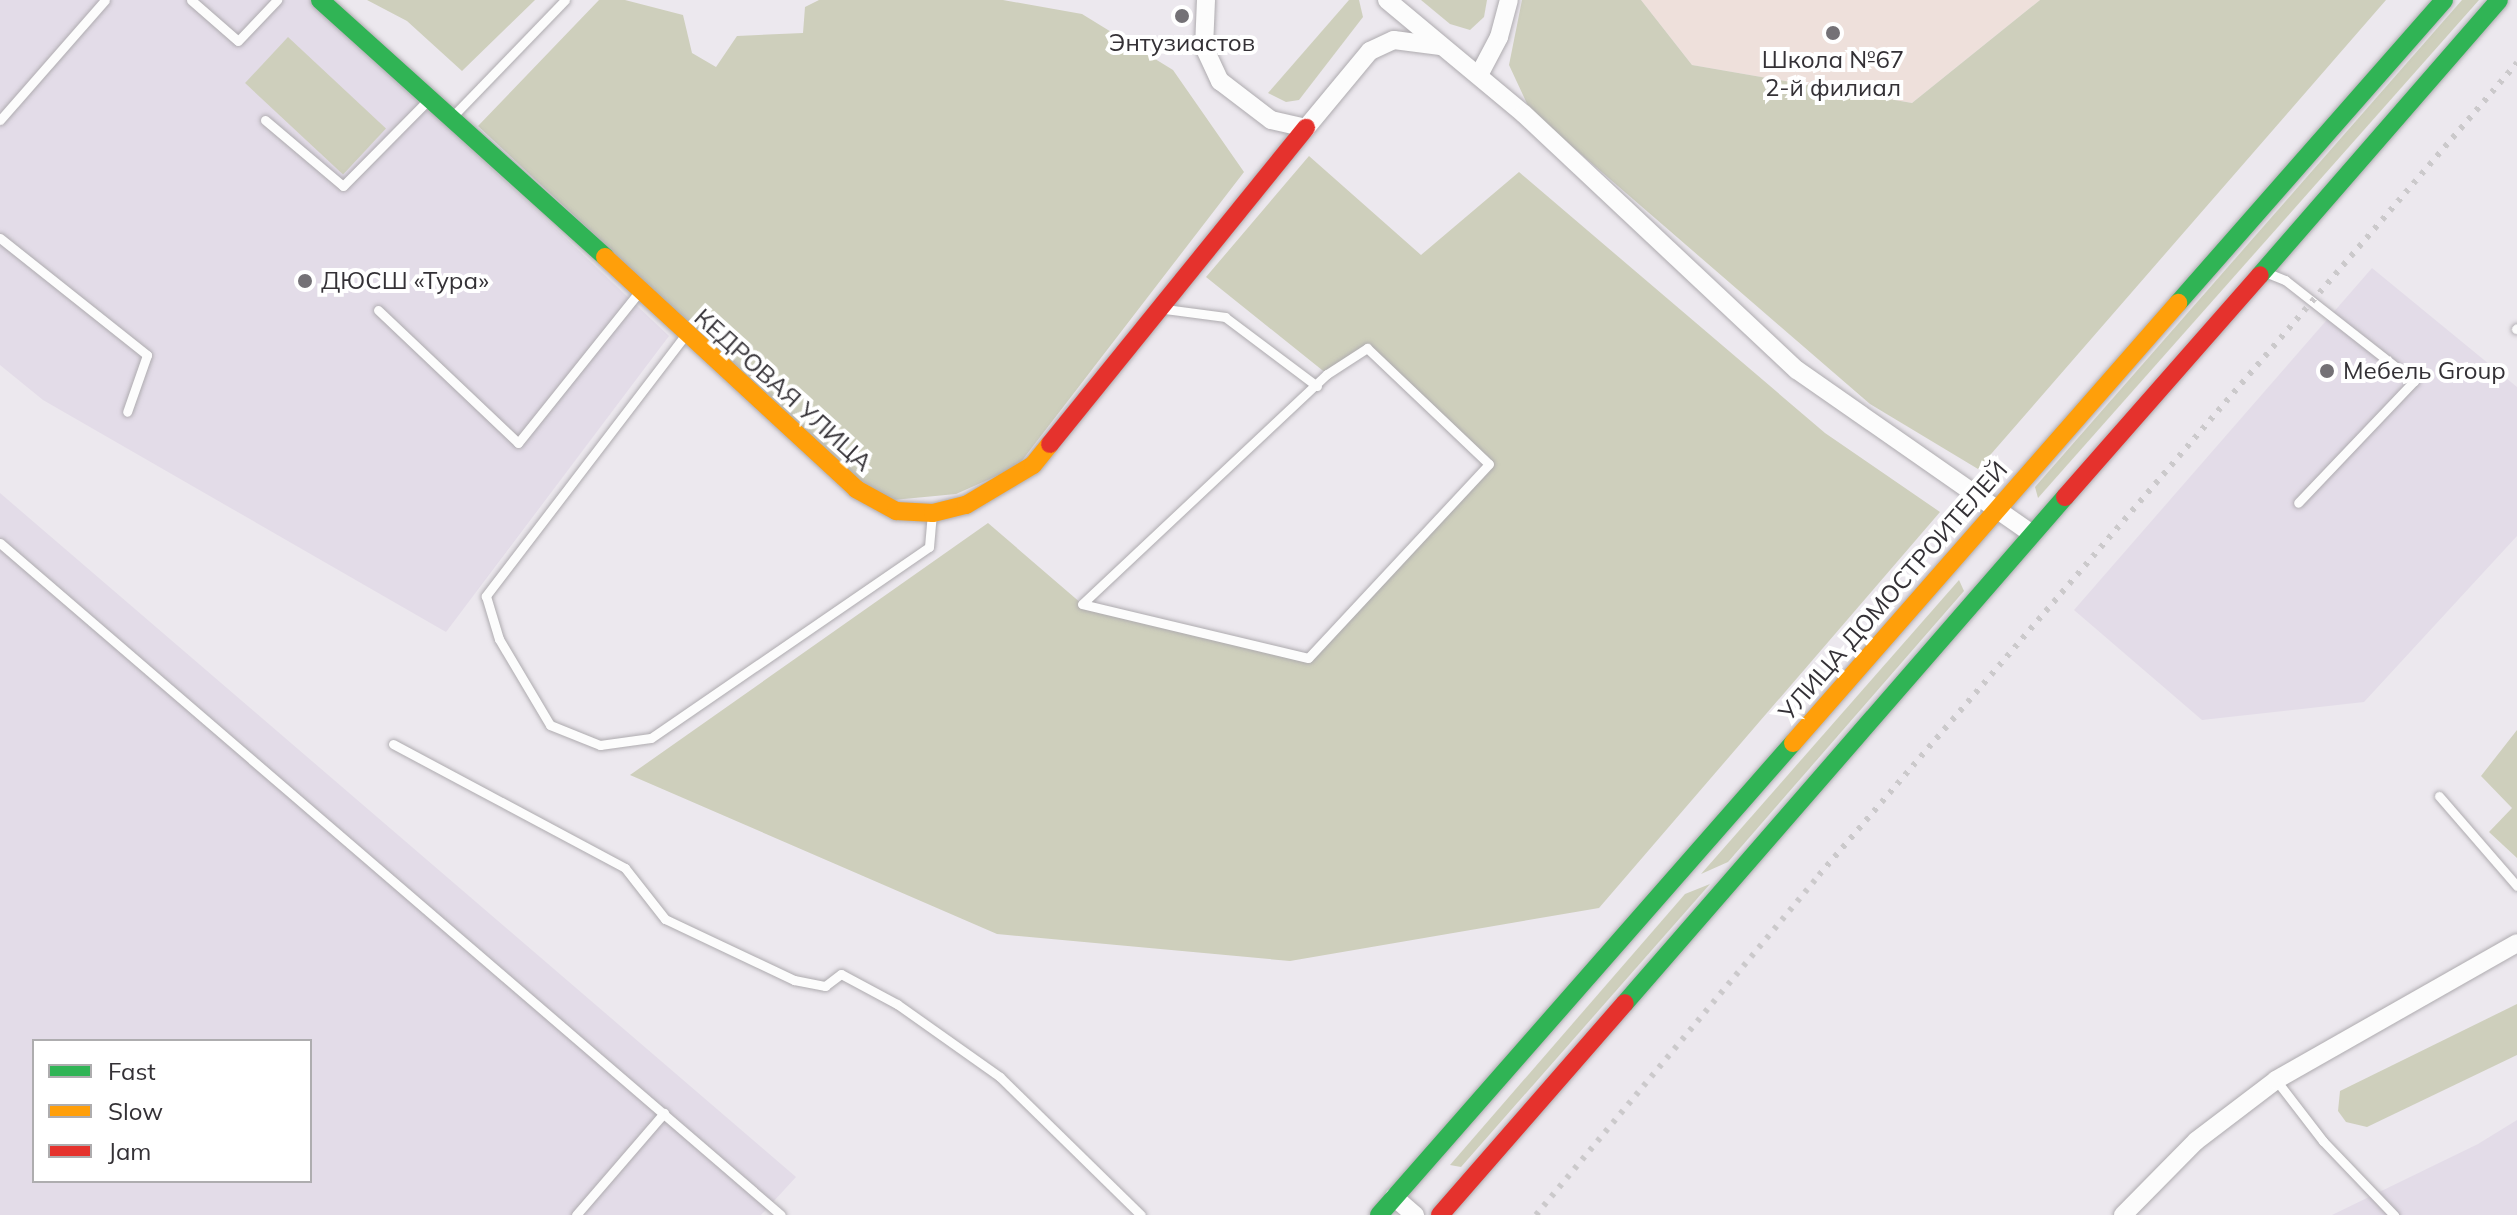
<!DOCTYPE html>
<meta charset="utf-8">
<style>
body{margin:0}
#map{position:relative;width:2517px;height:1215px;overflow:hidden;background:#ece8ee;font-family:Mulish,sans-serif}
div>[style]{position:absolute}
[style*='--x']{left:calc(var(--x)*1px);top:calc(var(--y)*1px);width:calc(var(--w)*1px);rotate:calc(var(--a)*1deg)}
.built>*{inset:0;background:#e3dce8}
.education>*{inset:0;background:#eee0db}
.green>*{inset:0;background:#cecfbc;transform-origin:0 0}
.roads{filter:drop-shadow(0 0 2px #aeabaf) drop-shadow(0 0 2px #aeabaf)}
.lane>*{height:9px;margin:-4.5px;padding:0 4.5px;transform-origin:4.5px;border-radius:4.5px;background:#fcfcfc}
.street>*{height:18px;margin:-9px;padding:0 9px;transform-origin:9px;border-radius:9px;background:#fcfcfc}
.fast>*{height:18px;margin:-9px;padding:0 9px;transform-origin:9px;border-radius:9px;background:#30b455}
.slow>*{height:18px;margin:-9px;padding:0 9px;transform-origin:9px;border-radius:9px;background:#ff9f0a}
.jam>*{height:18px;margin:-9px;padding:0 9px;transform-origin:9px;border-radius:9px;background:#e5322d}
.rail>*{height:6px;margin-top:-3px;transform-origin:0;background:repeating-linear-gradient(90deg,#cbc9cb 0 4px,transparent 0 12px)}
.dots>*{width:22px;height:22px;translate:-50% -50%;box-sizing:border-box;border:4px solid #fff;border-radius:50%}
span{translate:-50% -50%;white-space:nowrap;text-align:center;line-height:1.15;-webkit-text-stroke:8px #fff;paint-order:stroke}
.poi-label{font-size:24px;color:#343136}
.left{translate:0 -50%;text-align:left}
.street-label{font-size:24px;color:#343136}
.legend{position:absolute;left:32px;top:1039px;width:280px;height:144px;box-sizing:border-box;background:#fff;border:2px solid #aeadaf;margin:0;padding:10px 14px;list-style:none;font-size:24px;color:#343136}
.legend li{display:flex;align-items:center;gap:16px;height:40px}
.legend b{width:40px;border:2px solid #aeadaf}
</style>
<div id="map">
<div class="built">
<div style="clip-path:polygon(0 0,314px 0,669px 336px,446px 632px,43px 400px,0 365px)"></div>
<div style="clip-path:polygon(2372px 268px,2517px 387px,2517px 536px,2364px 702px,2202px 720px,2074px 610px)"></div>
<div style="clip-path:polygon(evenodd,0 493px,796px 1177px,761px 1215px,0 1215px,0 493px,34px 1041px,310px 1041px,310px 1181px,34px 1181px,34px 1041px)"></div>
<div style="clip-path:polygon(2517px 1120px,2517px 1215px,2332px 1215px,2478px 1144px)"></div>
</div>
<div class="education">
<div style="clip-path:polygon(1641px 0,2040px 0,1912px 103px,1692px 65px)"></div>
</div>
<div class="green">
<div style="clip-path:polygon(367px 0,535px 0,462px 71px,407px 21px)"></div>
<div style="clip-path:polygon(599px 0,625px 0,683px 15px,692px 53px,716px 67px,737px 36px,803px 33px,805px 7px,819px 0,1003px 0,1082px 14px,1173px 70px,1244px 172px,1017px 467px,956px 494px,893px 500px,854px 477px,478px 126px)"></div>
<div style="clip-path:polygon(1349px 0,1359px 0,1363px 17px,1299px 100px,1286px 102px,1268px 93px)"></div>
<div style="clip-path:polygon(1421px 0,1487px 0,1484px 17px,1470px 30px,1450px 24px)"></div>
<div style="clip-path:polygon(1522px 0,1641px 0,1692px 65px,1912px 103px,2040px 0,2386px 0,1978px 469px,1870px 404px,1530px 110px,1509px 65px)"></div>
<div style="clip-path:polygon(2462px 0,2479px 0,2038px 498px,2035px 487px)"></div>
<div style="left:288px;top:37px;width:134px;height:63px;rotate:43deg"></div>
<div style="clip-path:polygon(1309px 156px,1421px 255px,1519px 172px,1825px 433px,1940px 512px,1599px 908px,1290px 961px,997px 934px,630px 775px,988px 523px,1082px 604px,1308px 658px,1488px 464px,1368px 348px,1327px 374px,1206px 277px)"></div>
<div style="clip-path:polygon(1959px 580px,1964px 591px,1728px 862px,1701px 874px)"></div>
<div style="clip-path:polygon(2517px 730px,2517px 858px,2489px 832px,2512px 808px,2481px 776px)"></div>
<div style="clip-path:polygon(1710px 884px,1461px 1167px,1450px 1165px,1685px 894px)"></div>
<div style="clip-path:polygon(2517px 1004px,2517px 1055px,2367px 1127px,2346px 1122px,2338px 1111px,2340px 1091px)"></div>
</div>
<div class="roads">
<div class="lane">
<div style="--x:191;--y:0;--w:62;--a:41.1"></div>
<div style="--x:238;--y:41;--w:57;--a:-46.4"></div>
<div style="--x:453;--y:116;--w:161;--a:-46"></div>
<div style="--x:0;--y:120;--w:159;--a:-48.8"></div>
<div style="--x:265;--y:120;--w:102;--a:40.2"></div>
<div style="--x:343;--y:186;--w:122;--a:-45.3"></div>
<div style="--x:0;--y:238;--w:188;--a:38.5"></div>
<div style="--x:147;--y:355;--w:60;--a:109.3"></div>
<div style="--x:2265;--y:272;--w:22;--a:22"></div>
<div style="--x:2285;--y:280;--w:164;--a:38.1"></div>
<div style="--x:2414;--y:381;--w:168;--a:133.6"></div>
<div style="--x:1165;--y:309;--w:61;--a:7.6"></div>
<div style="--x:1225;--y:317;--w:115;--a:36.9"></div>
<div style="--x:378;--y:310;--w:193;--a:43.5"></div>
<div style="--x:518;--y:443;--w:193;--a:-51.3"></div>
<div style="--x:2516;--y:329;--w:1;--a:-45"></div>
<div style="--x:686;--y:334;--w:330;--a:127.4"></div>
<div style="--x:486;--y:596;--w:45;--a:73.2"></div>
<div style="--x:499;--y:639;--w:100;--a:59.3"></div>
<div style="--x:550;--y:725;--w:54;--a:21.8"></div>
<div style="--x:600;--y:745;--w:51;--a:-7.8"></div>
<div style="--x:651;--y:738;--w:337;--a:-34.5"></div>
<div style="--x:929;--y:547;--w:32;--a:-85"></div>
<div style="--x:1367;--y:348;--w:168;--a:43.6"></div>
<div style="--x:1489;--y:464;--w:265;--a:133"></div>
<div style="--x:1308;--y:658;--w:232;--a:-166.6"></div>
<div style="--x:1082;--y:604;--w:336;--a:-43.2"></div>
<div style="--x:1327;--y:374;--w:48;--a:-33"></div>
<div style="--x:0;--y:543;--w:1030;--a:40.71"></div>
<div style="--x:393;--y:744;--w:263;--a:28.1"></div>
<div style="--x:625;--y:868;--w:65;--a:51.9"></div>
<div style="--x:665;--y:919;--w:143;--a:25.3"></div>
<div style="--x:794;--y:980;--w:32;--a:11"></div>
<div style="--x:825;--y:986;--w:20;--a:-37"></div>
<div style="--x:841;--y:974;--w:64;--a:28.2"></div>
<div style="--x:897;--y:1004;--w:126;--a:35.3"></div>
<div style="--x:1000;--y:1077;--w:197;--a:44.4"></div>
<div style="--x:2439;--y:796;--w:119;--a:49.1"></div>
<div style="--x:2276;--y:1080;--w:77;--a:52.4"></div>
<div style="--x:2323;--y:1141;--w:103;--a:46.2"></div>
<div style="--x:576;--y:1215;--w:135;--a:-49.2"></div>
</div>
<div class="street">
<div style="--x:1206;--y:0;--w:47;--a:92.4"></div>
<div style="--x:1204;--y:47;--w:38;--a:65"></div>
<div style="--x:1220;--y:81;--w:64;--a:37.4"></div>
<div style="--x:1271;--y:120;--w:36;--a:13"></div>
<div style="--x:1306;--y:128;--w:100;--a:-50.3"></div>
<div style="--x:1370;--y:51;--w:26;--a:-25"></div>
<div style="--x:1394;--y:40;--w:45;--a:7.6"></div>
<div style="--x:1387;--y:0;--w:178;--a:39.8"></div>
<div style="--x:1524;--y:114;--w:374;--a:43.2"></div>
<div style="--x:1797;--y:370;--w:287;--a:34.9"></div>
<div style="--x:1479;--y:75;--w:43;--a:-62.2"></div>
<div style="--x:1499;--y:37;--w:38;--a:-75"></div>
<div style="--x:1394;--y:1197;--w:28;--a:41"></div>
<div style="--x:2123;--y:1215;--w:104;--a:-45.4"></div>
<div style="--x:2196;--y:1141;--w:101;--a:-37.3"></div>
<div style="--x:2276;--y:1080;--w:277;--a:-29.6"></div>
</div>
<div class="fast">
<div style="--x:320;--y:0;--w:384;--a:42"></div>
<div style="--x:2260;--y:275;--w:364;--a:-49"></div>
<div style="--x:2178;--y:303;--w:403;--a:-48.7"></div>
<div style="--x:1625;--y:1003;--w:671;--a:-48.99"></div>
<div style="--x:1379;--y:1215;--w:628;--a:-48.75"></div>
</div>
<div class="slow">
<div style="--x:605;--y:257;--w:342;--a:42.7"></div>
<div style="--x:856;--y:489;--w:46;--a:28.8"></div>
<div style="--x:896;--y:511;--w:37;--a:3"></div>
<div style="--x:933;--y:513;--w:34;--a:-14"></div>
<div style="--x:966;--y:505;--w:78;--a:-30.8"></div>
<div style="--x:1033;--y:465;--w:27;--a:-51"></div>
<div style="--x:1793;--y:743;--w:585;--a:-48.81"></div>
</div>
<div class="jam">
<div style="--x:1050;--y:444;--w:407;--a:-51"></div>
<div style="--x:2065;--y:497;--w:295;--a:-48.7"></div>
<div style="--x:1440;--y:1215;--w:281;--a:-48.9"></div>
</div>
</div>
<div class="rail">
<div style="--x:1536;--y:1215;--w:442;--a:-50.2"></div>
<div style="--x:1819;--y:875;--w:1071;--a:-49.32"></div>
</div>
<div class="dots">
<div style="left:1182px;top:16px;background:#747176"></div>
<div style="left:1833px;top:33px;background:#747176"></div>
<div style="left:305px;top:281px;background:#747176"></div>
<div style="left:2327px;top:371px;background:#747176"></div>
</div>
<div class="poi-label">
<span style="left:1182px;top:43px">Энтузиастов</span>
<span style="left:1833px;top:74px">Школа №67<br>2-й филиал</span>
<span class="left" style="left:321px;top:281px">ДЮСШ «Тура»</span>
<span class="left" style="left:2343px;top:371px">Мебель Group</span>
</div>
<div class="street-label">
<span style="left:783px;top:390px;rotate:42deg">КЕДРОВАЯ УЛИЦА</span>
<span style="left:1893px;top:591px;rotate:-49deg">УЛИЦА ДОМОСТРОИТЕЛЕЙ</span>
</div>
<ul class="legend">
<li><b style="height:10px;background:#30b455"></b>Fast</li>
<li><b style="height:10px;background:#ff9f0a"></b>Slow</li>
<li><b style="height:10px;background:#e5322d"></b>Jam</li>
</ul>
</div>
